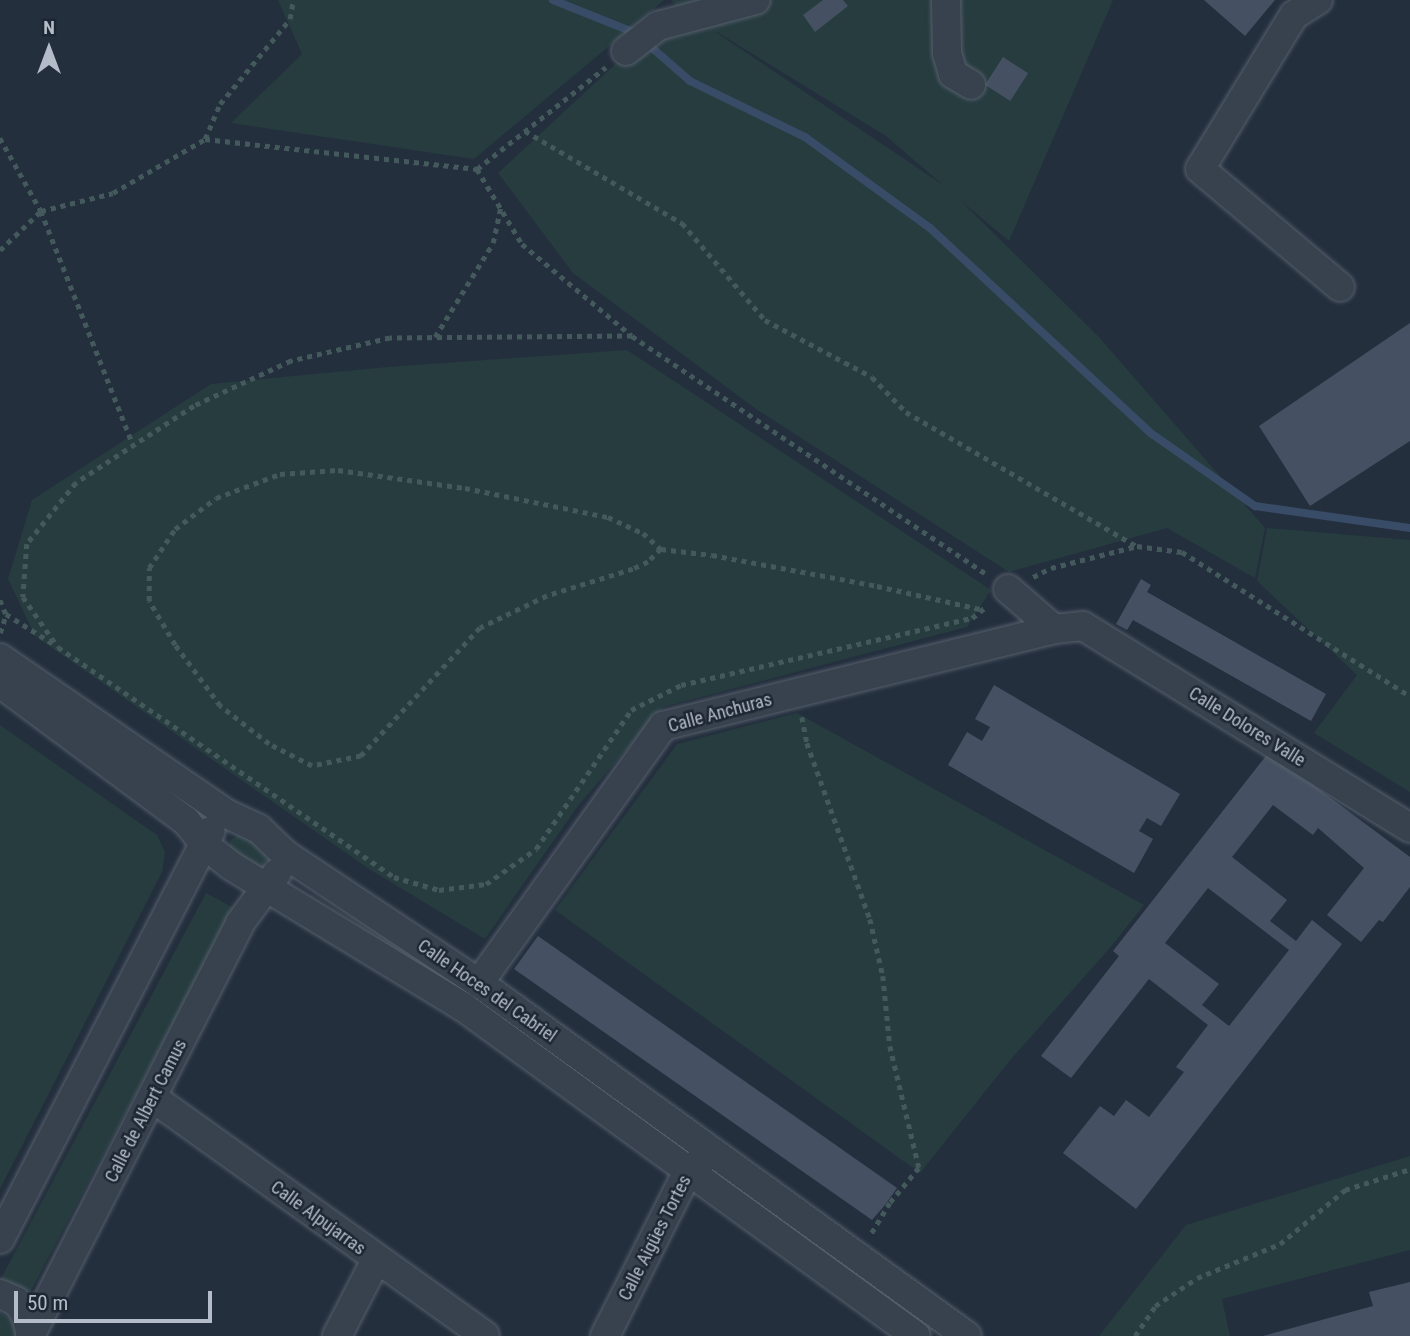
<!DOCTYPE html>
<meta charset="utf-8">
<style>
body{margin:0}
#map{position:relative;width:1410px;height:1336px;overflow:hidden;background:#242f3e;font-family:"Roboto Condensed",sans-serif}
div>[style]{position:absolute}
[style*='--x']{left:calc(var(--x)*1px);top:calc(var(--y)*1px);width:calc(var(--w)*1px);rotate:calc(var(--a)*1deg)}
.green>*{inset:0;background:#263c3f;transform-origin:0 0}
.stream>*{height:8px;margin:-4px;padding:0 4px;transform-origin:4px;border-radius:4px;background:#394c67}
.building>*{inset:0;background:#455162;transform-origin:0 0}
.path>*{height:4.5px;margin-top:-2.25px;transform-origin:0;background:repeating-linear-gradient(90deg,#44595c 0 5px,transparent 0 10px)}
.roads{filter:drop-shadow(0 0 2px #565f6c) drop-shadow(0 0 2px #565f6c)}
.minor>*{height:28px;margin:-14px;padding:0 14px;transform-origin:14px;border-radius:14px;background:#38414e}
span{translate:-50% -50%;white-space:nowrap;text-align:center;line-height:1.15;-webkit-text-stroke:5px #1d2633;paint-order:stroke}
.street-label{font-size:18px;color:#b4bcc9}
.north{position:absolute;left:14px;top:14px;width:70px;height:70px;-webkit-text-stroke:5px #1d2633;paint-order:stroke;rotate:0deg;font-size:19px;font-weight:700;line-height:28px;text-align:center;color:#b4bcc9}
.north::after{content:'';display:block;margin:auto;width:24px;height:32px;background:#b4bcc9;clip-path:polygon(50% 0,100% 100%,50% 72%,0 100%)}
.scale{position:absolute;left:14px;top:1291px;width:198px;height:32px;box-sizing:border-box;border:4px solid #b4bcc9;border-top:0;padding-left:9px;font-size:21px;line-height:24px;white-space:nowrap;color:#b4bcc9;-webkit-text-stroke:5px #1d2633;paint-order:stroke}
</style>
<div id="map">
<div class="green">
<div style="clip-path:polygon(278px 0,664px 0,474px 159px,231px 123px,302px 54px)"></div>
<div style="clip-path:polygon(evenodd,671px 0,1113px 0,1009px 241px,960px 200px,1098px 336px,1265px 528px,1255px 578px,1167px 528px,1009px 572px,756px 409px,573px 273px,498px 173px,677px 7px,671px 0,717px 32px,886px 136px,943px 185px,717px 33px,717px 32px)"></div>
<div style="clip-path:polygon(627px 350px,991px 590px,967px 627px,663px 707px,578px 806px,485px 939px,369px 869px,35px 636px,8px 579px,32px 500px,211px 384px,388px 367px)"></div>
<div style="clip-path:polygon(1267px 528px,1410px 540px,1410px 792px,1314px 733px,1357px 675px,1257px 581px)"></div>
<div style="clip-path:polygon(797px 713px,1144px 905px,1109px 949px,1011px 1059px,920px 1173px,555px 910px,677px 744px)"></div>
<div style="clip-path:polygon(0 725px,157px 835px,165px 852px,162px 872px,0 1189px)"></div>
<div style="clip-path:polygon(238px 835px,250px 837px,266px 852px,266px 861px,259px 867px,230px 850px,230px 840px)"></div>
<div style="left:206px;top:893px;width:32px;height:437px;rotate:28deg"></div>
<div style="clip-path:polygon(1410px 1156px,1410px 1250px,1222px 1299px,1230px 1336px,1099px 1336px,1186px 1225px)"></div>
<div style="clip-path:polygon(0 1312px,15px 1323px,16px 1336px,0 1336px)"></div>
</div>
<div class="stream">
<div style="--x:553;--y:0;--w:88;--a:21.9"></div>
<div style="--x:635;--y:33;--w:73;--a:41.1"></div>
<div style="--x:690;--y:81;--w:128;--a:26"></div>
<div style="--x:805;--y:137;--w:155;--a:36.1"></div>
<div style="--x:930;--y:228;--w:303;--a:42.9"></div>
<div style="--x:1152;--y:434;--w:126;--a:35"></div>
<div style="--x:1255;--y:506;--w:157;--a:8.1"></div>
</div>
<div class="building">
<div style="clip-path:polygon(823px 0,843px 0,848px 6px,815px 32px,803px 15px)"></div>
<div style="clip-path:polygon(1204px 0,1275px 0,1245px 36px)"></div>
<div style="left:1003px;top:57px;width:30px;height:33px;rotate:33deg"></div>
<div style="clip-path:polygon(1410px 323px,1410px 441px,1310px 506px,1259px 426px)"></div>
<div style="clip-path:polygon(1141px 579px,1151px 585px,1147px 592px,1326px 694px,1311px 721px,1133px 620px,1127px 630px,1116px 624px)"></div>
<div style="clip-path:polygon(994px 685px,1180px 794px,1161px 826px,1147px 818px,1139px 831px,1153px 839px,1134px 873px,948px 765px,967px 732px,982px 741px,990px 727px,975px 719px)"></div>
<div style="clip-path:polygon(evenodd,1269px 752px,1410px 857px,1410px 887px,1383px 922px,1379px 920px,1361px 942px,1327px 915px,1364px 868px,1318px 828px,1313px 835px,1273px 805px,1232px 857px,1287px 900px,1270px 921px,1296px 941px,1312px 920px,1342px 944px,1136px 1209px,1063px 1153px,1100px 1106px,1114px 1116px,1126px 1100px,1149px 1117px,1184px 1072px,1176px 1067px,1208px 1025px,1149px 979px,1071px 1078px,1041px 1056px,1119px 956px,1113px 951px,1269px 752px,1208px 888px,1289px 950px,1229px 1026px,1202px 1005px,1219px 984px,1165px 943px,1208px 888px)"></div>
<div style="clip-path:polygon(538px 936px,897px 1188px,885px 1205px,872px 1220px,514px 969px)"></div>
<div style="clip-path:polygon(1410px 1282px,1410px 1336px,1263px 1336px,1373px 1306px,1369px 1292px)"></div>
</div>
<div class="path">
<div style="--x:525;--y:131;--w:182;--a:30.4"></div>
<div style="--x:682;--y:223;--w:128;--a:49.4"></div>
<div style="--x:765;--y:320;--w:121;--a:28"></div>
<div style="--x:872;--y:377;--w:49;--a:45.8"></div>
<div style="--x:906;--y:412;--w:266;--a:30.2"></div>
<div style="--x:0;--y:138;--w:84;--a:60.7"></div>
<div style="--x:41;--y:211;--w:74;--a:-14"></div>
<div style="--x:113;--y:193;--w:107;--a:-30.4"></div>
<div style="--x:205;--y:139;--w:274;--a:6.3"></div>
<div style="--x:477;--y:169;--w:164;--a:-38.3"></div>
<div style="--x:205;--y:139;--w:38;--a:-67"></div>
<div style="--x:220;--y:104;--w:110;--a:-50.5"></div>
<div style="--x:290;--y:19;--w:19;--a:-81"></div>
<div style="--x:477;--y:169;--w:87;--a:59"></div>
<div style="--x:522;--y:244;--w:143;--a:39.9"></div>
<div style="--x:632;--y:336;--w:428;--a:33.9"></div>
<div style="--x:0;--y:250;--w:57;--a:-43.6"></div>
<div style="--x:41;--y:211;--w:251;--a:68.5"></div>
<div style="--x:632;--y:336;--w:242;--a:179.5"></div>
<div style="--x:390;--y:338;--w:102;--a:166.9"></div>
<div style="--x:291;--y:361;--w:107;--a:155.1"></div>
<div style="--x:194;--y:406;--w:141;--a:146.9"></div>
<div style="--x:76;--y:483;--w:78;--a:128.8"></div>
<div style="--x:27;--y:544;--w:53;--a:94.3"></div>
<div style="--x:23;--y:597;--w:61;--a:55"></div>
<div style="--x:58;--y:647;--w:407;--a:34.4"></div>
<div style="--x:394;--y:877;--w:47;--a:16.1"></div>
<div style="--x:439;--y:890;--w:47;--a:-7.3"></div>
<div style="--x:486;--y:884;--w:61;--a:-35"></div>
<div style="--x:536;--y:849;--w:168;--a:-55.6"></div>
<div style="--x:631;--y:710;--w:56;--a:-26.6"></div>
<div style="--x:681;--y:685;--w:299;--a:-13"></div>
<div style="--x:972;--y:618;--w:19;--a:-39"></div>
<div style="--x:435;--y:337;--w:110;--a:-58.3"></div>
<div style="--x:493;--y:243;--w:35;--a:-78"></div>
<div style="--x:661;--y:549;--w:18;--a:135"></div>
<div style="--x:648;--y:562;--w:17;--a:155"></div>
<div style="--x:633;--y:569;--w:90;--a:162.6"></div>
<div style="--x:547;--y:596;--w:74;--a:154.5"></div>
<div style="--x:480;--y:628;--w:175;--a:132.9"></div>
<div style="--x:361;--y:756;--w:50;--a:168.5"></div>
<div style="--x:312;--y:766;--w:48;--a:-152.9"></div>
<div style="--x:269;--y:744;--w:62;--a:-142.2"></div>
<div style="--x:220;--y:706;--w:76;--a:-126.4"></div>
<div style="--x:175;--y:645;--w:51;--a:-120.6"></div>
<div style="--x:149;--y:601;--w:33;--a:-90"></div>
<div style="--x:149;--y:568;--w:47;--a:-56.3"></div>
<div style="--x:175;--y:529;--w:51;--a:-37.1"></div>
<div style="--x:216;--y:498;--w:68;--a:-20.6"></div>
<div style="--x:280;--y:474;--w:58;--a:-3.9"></div>
<div style="--x:338;--y:470;--w:128;--a:8.1"></div>
<div style="--x:465;--y:488;--w:146;--a:11.5"></div>
<div style="--x:608;--y:517;--w:38;--a:25"></div>
<div style="--x:643;--y:533;--w:24;--a:42"></div>
<div style="--x:661;--y:549;--w:51;--a:6.7"></div>
<div style="--x:712;--y:555;--w:168;--a:10.6"></div>
<div style="--x:877;--y:586;--w:110;--a:12.6"></div>
<div style="--x:1033;--y:577;--w:20;--a:-27"></div>
<div style="--x:1051;--y:568;--w:89;--a:-14.3"></div>
<div style="--x:1137;--y:546;--w:45;--a:7.6"></div>
<div style="--x:1182;--y:552;--w:270;--a:32.3"></div>
<div style="--x:0;--y:600;--w:15;--a:67"></div>
<div style="--x:6;--y:614;--w:58;--a:32.3"></div>
<div style="--x:0;--y:633;--w:20;--a:-72"></div>
<div style="--x:802;--y:717;--w:26;--a:79"></div>
<div style="--x:807;--y:743;--w:187;--a:70.3"></div>
<div style="--x:870;--y:919;--w:58;--a:77.2"></div>
<div style="--x:883;--y:976;--w:70;--a:84.3"></div>
<div style="--x:890;--y:1046;--w:125;--a:76.6"></div>
<div style="--x:919;--y:1168;--w:45;--a:129.6"></div>
<div style="--x:890;--y:1203;--w:39;--a:121"></div>
<div style="--x:1135;--y:1336;--w:36;--a:-56"></div>
<div style="--x:1155;--y:1306;--w:50;--a:-33.7"></div>
<div style="--x:1197;--y:1278;--w:90;--a:-22.3"></div>
<div style="--x:1280;--y:1244;--w:85;--a:-39.7"></div>
<div style="--x:1345;--y:1190;--w:68;--a:-17.9"></div>
</div>
<div class="roads">
<div class="minor">
<div style="--x:946;--y:0;--w:53;--a:88.9"></div>
<div style="--x:947;--y:53;--w:22;--a:74"></div>
<div style="--x:953;--y:74;--w:21;--a:31"></div>
<div style="--x:1318;--y:0;--w:28;--a:148"></div>
<div style="--x:1294;--y:15;--w:180;--a:121.4"></div>
<div style="--x:1200;--y:169;--w:183;--a:40.1"></div>
<div style="--x:626;--y:51;--w:41;--a:-38"></div>
<div style="--x:658;--y:26;--w:101;--a:-14.9"></div>
<div style="--x:1008;--y:589;--w:61;--a:41"></div>
<div style="--x:0;--y:658;--w:275;--a:34.5"></div>
<div style="--x:227;--y:814;--w:35;--a:25"></div>
<div style="--x:259;--y:829;--w:37;--a:44"></div>
<div style="--x:286;--y:855;--w:232;--a:33.6"></div>
<div style="--x:479;--y:983;--w:602;--a:35.88"></div>
<div style="--x:0;--y:683;--w:232;--a:36.6"></div>
<div style="--x:186;--y:821;--w:32;--a:51"></div>
<div style="--x:206;--y:846;--w:34;--a:38"></div>
<div style="--x:233;--y:867;--w:268;--a:31.3"></div>
<div style="--x:462;--y:1006;--w:561;--a:36.01"></div>
<div style="--x:479;--y:983;--w:316;--a:-54.4"></div>
<div style="--x:663;--y:726;--w:403;--a:-13.9"></div>
<div style="--x:1054;--y:629;--w:29;--a:-6"></div>
<div style="--x:1083;--y:626;--w:384;--a:31.7"></div>
<div style="--x:153;--y:1098;--w:408;--a:35.6"></div>
<div style="--x:0;--y:1239;--w:459;--a:-62.7"></div>
<div style="--x:0;--y:1294;--w:17;--a:24"></div>
<div style="--x:16;--y:1301;--w:15;--a:53"></div>
<div style="--x:25;--y:1313;--w:22;--a:74"></div>
<div style="--x:30;--y:1336;--w:463;--a:-63"></div>
<div style="--x:240;--y:923;--w:62;--a:-53.5"></div>
<div style="--x:337;--y:1336;--w:85;--a:-62.8"></div>
<div style="--x:605;--y:1336;--w:185;--a:-63.3"></div>
<div style="--x:688;--y:1171;--w:18;--a:-38"></div>
</div>
</div>
<div class="street-label">
<span style="left:720px;top:713px;rotate:-15deg">Calle Anchuras</span>
<span style="left:1247px;top:727px;rotate:32deg">Calle Dolores Valle</span>
<span style="left:487px;top:991px;rotate:35deg">Calle Hoces del Cabriel</span>
<span style="left:146px;top:1111px;rotate:-63deg">Calle de Albert Camus</span>
<span style="left:318px;top:1218px;rotate:36deg">Calle Alpujarras</span>
<span style="left:655px;top:1238px;rotate:-63deg">Calle Aigües Tortes</span>
</div>
<div class="north">N</div>
<div class="scale">50 m</div>
</div>
